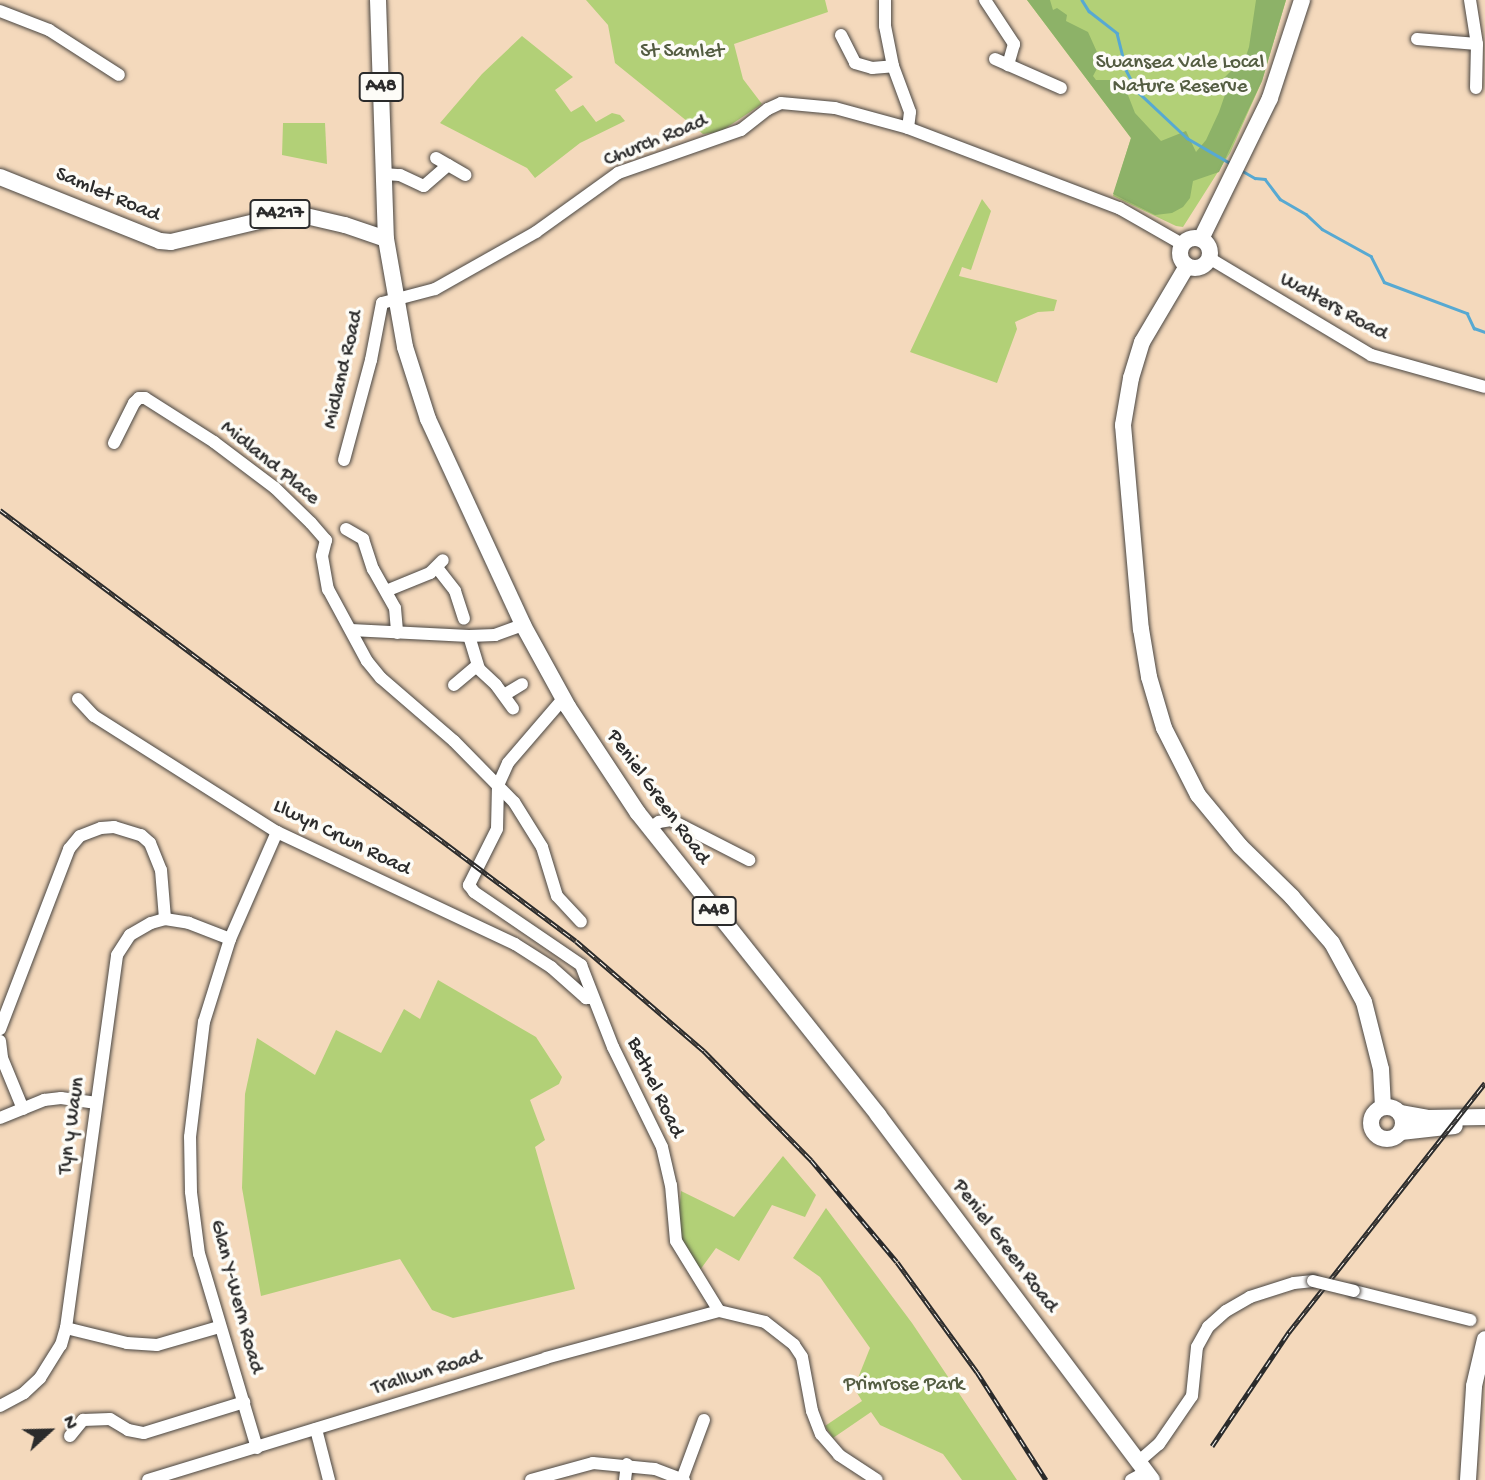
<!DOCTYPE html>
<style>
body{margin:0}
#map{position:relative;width:1485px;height:1480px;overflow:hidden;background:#f4d9bc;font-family:"Gochi Hand",sans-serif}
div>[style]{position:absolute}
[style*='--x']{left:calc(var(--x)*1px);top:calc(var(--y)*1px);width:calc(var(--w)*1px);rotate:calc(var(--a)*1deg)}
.green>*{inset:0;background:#b2d077}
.forest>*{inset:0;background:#8db268}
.stream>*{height:2.5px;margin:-1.25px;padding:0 1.25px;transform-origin:1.25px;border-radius:1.25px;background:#57a9d2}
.roads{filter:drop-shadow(0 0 2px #494541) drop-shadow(0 0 2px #494541)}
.minor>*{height:12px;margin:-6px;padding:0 6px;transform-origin:6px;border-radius:6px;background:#fff}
.major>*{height:16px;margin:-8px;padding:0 8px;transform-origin:8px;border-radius:8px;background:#fff}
.major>.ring{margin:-8px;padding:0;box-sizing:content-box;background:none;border:16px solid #fff;border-radius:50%}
.rail>*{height:5px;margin-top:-2.5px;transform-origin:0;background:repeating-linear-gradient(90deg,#fdfcf7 0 8px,#2b2b2b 0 16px);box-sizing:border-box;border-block:2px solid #2b2b2b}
.bridges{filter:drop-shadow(0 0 2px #494541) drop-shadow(0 0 2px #494541)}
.minor-bridge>*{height:12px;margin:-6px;padding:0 6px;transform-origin:6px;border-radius:6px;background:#fff}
span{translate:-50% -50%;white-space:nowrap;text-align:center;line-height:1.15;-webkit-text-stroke:7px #fdfcf7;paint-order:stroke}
.shield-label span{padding:2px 5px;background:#fdfcf7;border:2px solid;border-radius:5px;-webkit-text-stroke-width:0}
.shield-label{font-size:19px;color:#2b2b2b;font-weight:700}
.park-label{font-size:21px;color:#545d42}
.street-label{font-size:21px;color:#2b2b2b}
.north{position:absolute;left:14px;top:1396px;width:70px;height:70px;-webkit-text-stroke:5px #fdfcf7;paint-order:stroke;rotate:68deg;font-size:19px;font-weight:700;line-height:28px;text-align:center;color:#2b2b2b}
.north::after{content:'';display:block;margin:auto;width:24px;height:32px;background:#2b2b2b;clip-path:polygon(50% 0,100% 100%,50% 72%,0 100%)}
</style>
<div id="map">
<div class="green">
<div style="clip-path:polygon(586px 0,825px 0,828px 12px,734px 44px,743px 79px,762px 104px,720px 132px,703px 134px,615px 63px,608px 25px)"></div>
<div style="clip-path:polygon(1027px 0,1286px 0,1262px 81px,1230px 153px,1183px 227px,1176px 226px,1113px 196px,1131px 138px)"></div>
<div style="clip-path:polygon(522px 36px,573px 77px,555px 90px,571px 112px,583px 105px,596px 122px,612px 113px,620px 115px,625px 121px,580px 143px,535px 178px,527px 168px,440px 123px,482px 74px)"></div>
<div style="clip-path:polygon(283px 123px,325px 123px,327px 164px,282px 155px)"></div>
<div style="clip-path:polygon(982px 199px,991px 211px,971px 270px,962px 267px,959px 276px,1057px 300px,1054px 311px,1038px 312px,1015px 322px,1017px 329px,997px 383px,910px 352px)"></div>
<div style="clip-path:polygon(438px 980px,536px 1037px,562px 1077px,559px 1084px,530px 1100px,545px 1140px,535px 1147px,575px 1289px,453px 1318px,432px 1310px,400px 1259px,261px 1296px,242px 1188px,245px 1094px,257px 1038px,315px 1075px,336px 1030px,381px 1053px,404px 1009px,420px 1019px)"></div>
<div style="clip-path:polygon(783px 1156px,816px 1195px,805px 1217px,772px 1205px,739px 1261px,716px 1248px,700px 1270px,681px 1238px,679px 1214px,681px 1191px,734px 1217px)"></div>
<div style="clip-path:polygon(826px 1208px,912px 1323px,1017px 1480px,962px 1480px,943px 1454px,880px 1425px,871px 1412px,833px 1438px,825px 1426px,862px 1401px,854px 1388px,870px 1348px,820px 1277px,793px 1258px)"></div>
</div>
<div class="forest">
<div style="clip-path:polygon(1027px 0,1050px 0,1053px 10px,1057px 8px,1067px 15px,1066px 21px,1088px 32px,1101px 61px,1093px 76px,1096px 80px,1110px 80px,1126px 90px,1135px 113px,1161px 141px,1186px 131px,1196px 152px,1206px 140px,1219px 112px,1228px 86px,1222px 80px,1246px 56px,1249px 47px,1256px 0,1286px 0,1262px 81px,1219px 172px,1193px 181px,1190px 198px,1183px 207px,1172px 213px,1155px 215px,1113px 194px,1131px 138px)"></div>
</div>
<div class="stream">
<div style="--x:1082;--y:0;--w:13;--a:58"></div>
<div style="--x:1089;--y:11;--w:36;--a:38"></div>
<div style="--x:1117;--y:33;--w:38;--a:76"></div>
<div style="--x:1126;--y:70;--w:24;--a:62"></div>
<div style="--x:1137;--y:91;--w:69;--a:43.2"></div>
<div style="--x:1187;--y:138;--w:50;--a:30.2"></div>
<div style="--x:1241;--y:170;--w:16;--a:30"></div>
<div style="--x:1255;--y:178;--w:10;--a:6"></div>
<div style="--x:1265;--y:179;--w:25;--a:53"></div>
<div style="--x:1280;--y:199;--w:30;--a:30"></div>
<div style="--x:1306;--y:214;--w:22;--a:43"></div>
<div style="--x:1322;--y:229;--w:56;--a:28.9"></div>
<div style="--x:1371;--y:256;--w:29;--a:63"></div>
<div style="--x:1384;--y:282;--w:89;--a:20.5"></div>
<div style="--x:1467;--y:313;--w:17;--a:65"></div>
<div style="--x:1474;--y:328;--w:12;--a:20"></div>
</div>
<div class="roads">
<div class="minor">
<div style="--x:885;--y:0;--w:26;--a:90"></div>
<div style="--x:885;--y:26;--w:41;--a:78.7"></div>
<div style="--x:893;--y:66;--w:49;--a:69.7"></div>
<div style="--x:910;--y:112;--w:16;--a:97"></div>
<div style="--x:985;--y:0;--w:53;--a:56.6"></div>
<div style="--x:1014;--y:44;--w:22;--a:106"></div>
<div style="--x:1470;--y:0;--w:45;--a:81"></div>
<div style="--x:1477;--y:44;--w:44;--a:91.3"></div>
<div style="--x:0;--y:11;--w:53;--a:21.2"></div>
<div style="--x:49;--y:30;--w:83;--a:32.7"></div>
<div style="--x:841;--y:35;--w:31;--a:63"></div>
<div style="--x:855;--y:63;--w:18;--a:16"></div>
<div style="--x:872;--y:68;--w:21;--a:-5"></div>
<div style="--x:1417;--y:39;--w:60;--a:4.8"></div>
<div style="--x:995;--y:59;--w:72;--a:23.7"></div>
<div style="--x:436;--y:158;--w:34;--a:30"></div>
<div style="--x:384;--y:174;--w:16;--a:4"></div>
<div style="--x:400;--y:175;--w:26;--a:25"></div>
<div style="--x:424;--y:186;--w:32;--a:-41"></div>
<div style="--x:1209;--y:258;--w:189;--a:30.9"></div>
<div style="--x:1371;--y:355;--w:118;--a:15.7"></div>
<div style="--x:114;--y:443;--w:45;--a:-63.4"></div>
<div style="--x:134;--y:403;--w:7;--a:-45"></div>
<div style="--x:139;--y:398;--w:6;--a:0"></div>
<div style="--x:145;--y:398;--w:82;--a:32.5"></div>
<div style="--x:214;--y:442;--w:76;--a:37"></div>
<div style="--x:275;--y:488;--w:50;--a:44.2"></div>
<div style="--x:311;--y:523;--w:23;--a:49"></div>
<div style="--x:326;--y:540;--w:16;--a:104"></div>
<div style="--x:322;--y:556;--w:34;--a:80"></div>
<div style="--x:328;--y:589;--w:82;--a:61.6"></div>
<div style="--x:367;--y:661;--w:22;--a:51"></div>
<div style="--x:381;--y:678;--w:96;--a:40.8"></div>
<div style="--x:454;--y:741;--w:86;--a:45.5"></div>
<div style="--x:514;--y:802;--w:53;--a:58.1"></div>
<div style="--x:542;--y:847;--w:51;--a:73"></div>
<div style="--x:557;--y:896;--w:35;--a:47"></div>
<div style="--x:344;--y:460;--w:104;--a:-74.9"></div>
<div style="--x:371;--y:360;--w:58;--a:-79.1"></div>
<div style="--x:382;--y:303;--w:55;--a:-14.8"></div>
<div style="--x:435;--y:289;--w:116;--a:-29.4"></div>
<div style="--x:536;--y:232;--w:101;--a:-35.7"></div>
<div style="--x:618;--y:173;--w:130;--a:-19.3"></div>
<div style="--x:741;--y:130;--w:34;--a:-38"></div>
<div style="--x:768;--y:109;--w:14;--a:-25"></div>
<div style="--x:781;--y:103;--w:54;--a:5.3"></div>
<div style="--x:835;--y:108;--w:76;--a:15.3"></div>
<div style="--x:908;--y:128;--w:226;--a:20.8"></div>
<div style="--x:1119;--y:208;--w:73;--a:29.7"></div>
<div style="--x:346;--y:529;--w:20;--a:30"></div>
<div style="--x:363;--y:539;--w:32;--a:72"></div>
<div style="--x:373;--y:569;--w:45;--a:60.6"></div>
<div style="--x:395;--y:608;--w:25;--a:85"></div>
<div style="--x:438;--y:569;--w:28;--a:52"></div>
<div style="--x:455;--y:591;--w:29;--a:72"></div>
<div style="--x:386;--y:591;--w:48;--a:-22.2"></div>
<div style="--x:430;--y:573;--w:18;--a:-45"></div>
<div style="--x:351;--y:630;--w:118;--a:2.9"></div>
<div style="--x:469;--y:636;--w:26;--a:-2"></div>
<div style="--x:495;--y:635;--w:30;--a:-20"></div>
<div style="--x:469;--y:636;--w:34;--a:73"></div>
<div style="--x:479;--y:669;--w:23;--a:43"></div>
<div style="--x:496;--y:685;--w:29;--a:54"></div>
<div style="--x:454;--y:685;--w:30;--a:-40"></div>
<div style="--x:504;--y:695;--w:21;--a:-31"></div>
<div style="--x:78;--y:699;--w:23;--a:47"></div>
<div style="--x:94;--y:716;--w:217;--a:32.4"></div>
<div style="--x:277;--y:832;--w:263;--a:25.2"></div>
<div style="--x:515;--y:944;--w:43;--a:32.6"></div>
<div style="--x:551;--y:967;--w:47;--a:41.5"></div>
<div style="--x:586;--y:998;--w:7;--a:0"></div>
<div style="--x:563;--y:699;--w:84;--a:130.7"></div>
<div style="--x:508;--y:763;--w:24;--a:114"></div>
<div style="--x:498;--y:785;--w:44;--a:91.3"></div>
<div style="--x:497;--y:829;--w:63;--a:116.6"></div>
<div style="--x:469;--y:885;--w:9;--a:54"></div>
<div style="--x:474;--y:892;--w:130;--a:34.3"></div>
<div style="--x:581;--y:965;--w:88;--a:68.7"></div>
<div style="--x:613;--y:1047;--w:111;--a:63.9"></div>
<div style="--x:662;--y:1147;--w:39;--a:77"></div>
<div style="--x:671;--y:1185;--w:56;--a:84.9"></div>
<div style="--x:676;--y:1241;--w:82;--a:58.4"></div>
<div style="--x:719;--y:1311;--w:47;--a:13.4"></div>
<div style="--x:765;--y:1322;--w:37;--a:38"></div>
<div style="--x:794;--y:1345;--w:14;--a:56"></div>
<div style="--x:802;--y:1357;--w:55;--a:79.5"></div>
<div style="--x:812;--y:1411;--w:25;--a:69"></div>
<div style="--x:821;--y:1434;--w:28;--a:49"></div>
<div style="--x:839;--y:1455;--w:45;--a:33.3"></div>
<div style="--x:650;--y:828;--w:11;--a:-34"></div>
<div style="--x:659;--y:822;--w:12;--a:-9"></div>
<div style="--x:671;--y:820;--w:88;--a:27.1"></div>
<div style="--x:0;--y:1029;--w:193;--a:-69"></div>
<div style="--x:69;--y:849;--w:17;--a:-50"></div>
<div style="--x:80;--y:836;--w:22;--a:-21"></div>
<div style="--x:101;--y:828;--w:13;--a:-4"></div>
<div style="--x:114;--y:827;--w:28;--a:17"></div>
<div style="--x:141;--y:835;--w:12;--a:42"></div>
<div style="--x:150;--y:843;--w:29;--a:68"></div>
<div style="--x:161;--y:870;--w:49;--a:85.3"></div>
<div style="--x:0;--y:1041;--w:17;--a:83"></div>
<div style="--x:2;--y:1058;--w:55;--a:67.6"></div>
<div style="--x:0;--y:1118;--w:48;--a:-22.2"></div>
<div style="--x:44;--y:1100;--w:17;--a:-7"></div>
<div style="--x:61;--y:1098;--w:34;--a:8"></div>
<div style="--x:1354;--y:1291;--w:120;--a:14"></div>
<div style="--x:66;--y:1328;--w:63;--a:13.8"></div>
<div style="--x:127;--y:1343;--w:30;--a:4"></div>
<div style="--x:157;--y:1345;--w:65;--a:-16.2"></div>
<div style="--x:0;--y:1406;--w:27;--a:-28"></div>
<div style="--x:24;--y:1393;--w:22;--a:-43"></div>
<div style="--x:40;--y:1378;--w:39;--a:-58"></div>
<div style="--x:61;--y:1345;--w:18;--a:-74"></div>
<div style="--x:66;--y:1328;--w:376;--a:-82.2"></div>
<div style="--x:117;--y:955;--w:24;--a:-57"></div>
<div style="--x:130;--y:935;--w:24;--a:-30"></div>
<div style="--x:151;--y:923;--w:15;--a:-16"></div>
<div style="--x:165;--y:919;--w:24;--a:9"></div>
<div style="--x:189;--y:923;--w:44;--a:21.3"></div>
<div style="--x:316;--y:1429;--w:53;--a:75.7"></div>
<div style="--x:70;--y:1436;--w:21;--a:-51"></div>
<div style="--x:83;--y:1420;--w:27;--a:-2"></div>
<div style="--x:110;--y:1419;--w:21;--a:31"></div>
<div style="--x:128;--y:1430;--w:16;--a:11"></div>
<div style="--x:144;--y:1433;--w:105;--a:-17.2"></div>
<div style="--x:257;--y:1448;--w:202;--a:-106.6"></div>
<div style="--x:199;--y:1254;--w:63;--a:-97.4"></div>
<div style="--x:191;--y:1192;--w:55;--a:-91"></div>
<div style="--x:190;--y:1137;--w:116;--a:-83.1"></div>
<div style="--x:204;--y:1022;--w:87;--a:-72.6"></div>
<div style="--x:230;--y:939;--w:117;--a:-66.3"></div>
<div style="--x:1138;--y:1462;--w:28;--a:-41"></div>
<div style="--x:1159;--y:1444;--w:58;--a:-55.5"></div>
<div style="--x:1192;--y:1396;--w:49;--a:-84.2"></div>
<div style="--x:1197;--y:1347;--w:23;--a:-61"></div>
<div style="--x:1208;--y:1327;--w:24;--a:-42"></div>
<div style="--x:1226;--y:1311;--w:28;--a:-30"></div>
<div style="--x:1250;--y:1297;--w:46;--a:-17.7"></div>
<div style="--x:1294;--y:1283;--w:19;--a:-6"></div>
<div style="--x:682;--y:1479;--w:63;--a:-69.6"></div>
<div style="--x:148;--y:1480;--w:416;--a:-17"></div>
<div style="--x:546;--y:1358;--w:179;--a:-15.2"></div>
<div style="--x:531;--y:1480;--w:64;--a:-15.3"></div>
<div style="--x:593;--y:1463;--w:62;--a:5.5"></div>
<div style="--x:655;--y:1469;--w:31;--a:21"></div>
<div style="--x:625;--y:1480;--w:16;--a:-83"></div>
<div style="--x:1131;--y:1480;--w:17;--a:-28"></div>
</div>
<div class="major">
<div style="--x:378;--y:0;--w:239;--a:88.1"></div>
<div style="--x:386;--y:239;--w:110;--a:80"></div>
<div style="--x:405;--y:347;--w:76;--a:72.3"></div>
<div style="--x:428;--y:419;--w:227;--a:65.2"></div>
<div style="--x:523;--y:625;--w:94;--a:61.2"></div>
<div style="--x:568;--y:707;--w:127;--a:56.6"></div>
<div style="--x:638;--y:813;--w:386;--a:51.5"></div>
<div style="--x:878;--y:1115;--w:456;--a:53.1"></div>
<div style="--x:0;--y:177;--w:172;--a:21.8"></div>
<div style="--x:160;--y:241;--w:11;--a:5"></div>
<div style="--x:171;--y:242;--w:125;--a:-13.4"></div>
<div style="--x:293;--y:213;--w:53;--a:13"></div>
<div style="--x:345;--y:225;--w:43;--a:18.9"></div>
<div class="ring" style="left:1180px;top:238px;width:14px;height:14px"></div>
<div style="--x:1201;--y:239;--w:157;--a:-63.9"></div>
<div style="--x:1270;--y:98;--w:103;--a:-71.9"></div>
<div style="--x:1187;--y:266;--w:88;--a:120.6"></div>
<div style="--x:1142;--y:342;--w:38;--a:107"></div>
<div style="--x:1131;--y:378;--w:48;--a:99.7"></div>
<div style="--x:1123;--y:425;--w:205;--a:85"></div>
<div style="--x:1141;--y:629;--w:49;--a:80.5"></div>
<div style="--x:1149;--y:677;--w:53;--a:73.6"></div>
<div style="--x:1164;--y:728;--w:75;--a:63.1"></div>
<div style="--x:1198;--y:795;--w:66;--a:50.5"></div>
<div style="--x:1240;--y:846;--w:73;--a:44.4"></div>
<div style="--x:1292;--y:897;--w:61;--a:49"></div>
<div style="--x:1332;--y:943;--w:67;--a:61.5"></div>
<div style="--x:1364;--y:1002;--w:69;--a:75.8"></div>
<div style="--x:1381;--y:1069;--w:38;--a:87"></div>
<div class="ring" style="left:1371px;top:1107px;width:16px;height:16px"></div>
<div style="--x:1400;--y:1113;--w:27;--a:10"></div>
<div style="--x:1427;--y:1118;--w:58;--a:-1"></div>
<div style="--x:1401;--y:1132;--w:54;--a:-6.3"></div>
<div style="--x:1468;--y:1480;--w:94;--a:-86.3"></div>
<div style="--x:1474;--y:1386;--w:48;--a:-76.8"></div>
</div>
</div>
<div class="rail">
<div style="--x:0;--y:510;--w:719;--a:36.81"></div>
<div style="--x:576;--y:941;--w:169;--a:40.7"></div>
<div style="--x:704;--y:1051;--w:153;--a:45.5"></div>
<div style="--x:811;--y:1160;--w:133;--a:49.9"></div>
<div style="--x:897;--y:1262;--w:136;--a:54"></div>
<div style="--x:977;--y:1372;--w:128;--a:57.4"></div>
<div style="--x:1212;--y:1446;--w:138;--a:-56"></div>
<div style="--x:1289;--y:1332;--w:317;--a:-51.8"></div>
</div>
<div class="bridges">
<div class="minor-bridge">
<div style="--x:1313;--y:1281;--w:42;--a:13.7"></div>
</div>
</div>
<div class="shield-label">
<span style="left:381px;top:87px">A48</span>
<span style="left:280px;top:214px">A4217</span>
<span style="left:714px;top:911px">A48</span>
</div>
<div class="park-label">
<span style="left:682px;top:53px">St Samlet</span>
<span style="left:1180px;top:76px">Swansea Vale Local<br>Nature Reserve</span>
<span style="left:904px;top:1386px">Primrose Park</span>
</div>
<div class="street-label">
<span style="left:656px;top:142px;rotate:-22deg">Church Road</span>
<span style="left:107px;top:196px;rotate:23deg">Samlet Road</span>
<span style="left:1333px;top:308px;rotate:29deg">Walters Road</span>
<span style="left:345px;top:370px;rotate:-77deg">Midland Road</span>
<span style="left:269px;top:464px;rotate:39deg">Midland Place</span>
<span style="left:657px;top:798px;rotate:54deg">Peniel Green Road</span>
<span style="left:341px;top:839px;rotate:26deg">Llwyn Crwn Road</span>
<span style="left:654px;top:1088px;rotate:65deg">Bethel Road</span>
<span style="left:73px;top:1126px;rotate:-82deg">Tyn y Waun</span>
<span style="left:1004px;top:1247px;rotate:53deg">Peniel Green Road</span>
<span style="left:235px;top:1297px;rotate:75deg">Glan Y-Wern Road</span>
<span style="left:427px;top:1374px;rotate:-17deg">Trallwn Road</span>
</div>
<div class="north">N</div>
</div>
